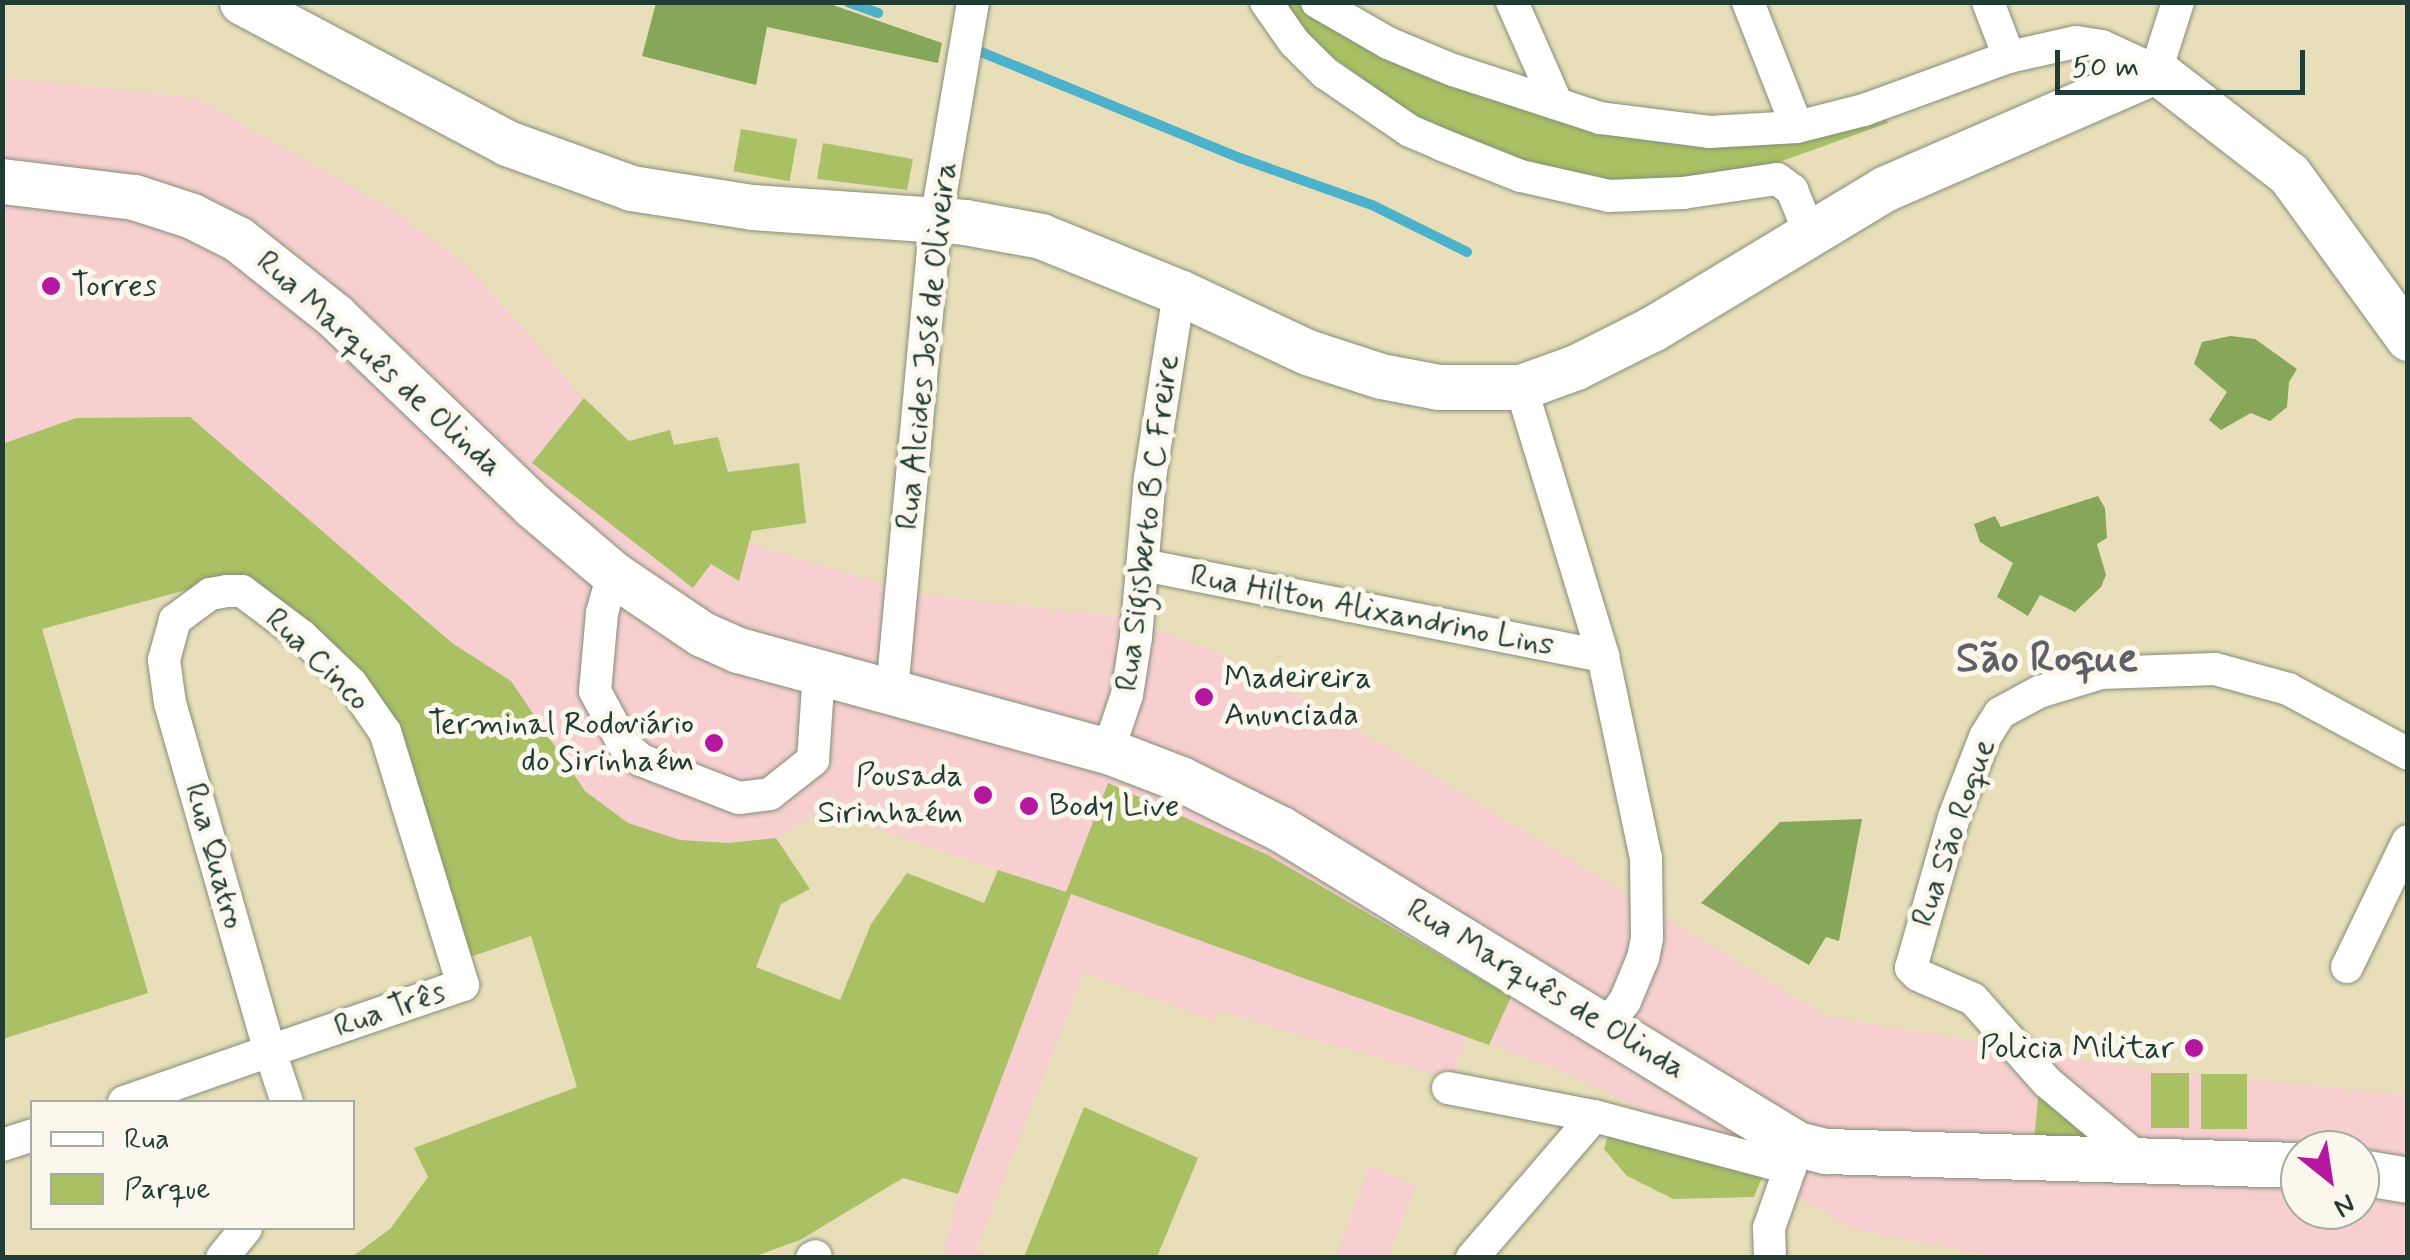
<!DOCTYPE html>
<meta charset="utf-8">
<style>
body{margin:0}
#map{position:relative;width:2410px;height:1260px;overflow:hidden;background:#e8dfba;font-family:Mynerve,sans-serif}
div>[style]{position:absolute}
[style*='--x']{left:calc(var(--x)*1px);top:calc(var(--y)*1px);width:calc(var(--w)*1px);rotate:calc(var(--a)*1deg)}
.built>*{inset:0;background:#f7cfd1}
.green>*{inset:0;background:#a9c065;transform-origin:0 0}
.forest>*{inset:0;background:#86a65a}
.stream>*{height:10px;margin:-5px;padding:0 5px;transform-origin:5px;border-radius:5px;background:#4cb2cb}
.roads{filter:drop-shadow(0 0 2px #848e77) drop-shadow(0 0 2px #848e77)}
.street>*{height:32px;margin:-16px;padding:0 16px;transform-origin:16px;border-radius:16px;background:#fff}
.secondary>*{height:45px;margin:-22.5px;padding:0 22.5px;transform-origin:22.5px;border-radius:22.5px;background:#fff}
.dots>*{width:28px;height:28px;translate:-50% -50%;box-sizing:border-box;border:5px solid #fbf7ec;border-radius:50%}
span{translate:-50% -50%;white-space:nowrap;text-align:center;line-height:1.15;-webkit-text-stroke:10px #fbf7ec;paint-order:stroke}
.poi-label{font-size:32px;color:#1f3d34}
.left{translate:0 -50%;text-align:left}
.right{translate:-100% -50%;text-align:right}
.street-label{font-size:32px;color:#1f3d34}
.district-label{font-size:42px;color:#5e5f67;font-weight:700}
.frame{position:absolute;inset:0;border:5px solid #1f3d34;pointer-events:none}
.legend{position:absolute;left:30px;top:1100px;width:325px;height:130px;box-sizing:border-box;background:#fbf7ec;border:2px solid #a3ada2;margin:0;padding:12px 18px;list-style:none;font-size:30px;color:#1f3d34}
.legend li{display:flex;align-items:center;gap:20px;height:50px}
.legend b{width:50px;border:2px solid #a3ada2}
.north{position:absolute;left:2280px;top:1130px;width:100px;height:100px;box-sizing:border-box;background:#fbf7ec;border:2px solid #a3ada2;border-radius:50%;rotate:150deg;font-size:28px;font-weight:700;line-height:40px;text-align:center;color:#1f3d34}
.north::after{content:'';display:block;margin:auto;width:35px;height:45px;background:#b5179e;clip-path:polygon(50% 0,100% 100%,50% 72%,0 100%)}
.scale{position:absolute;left:2055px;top:50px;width:250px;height:45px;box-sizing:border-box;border:5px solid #1f3d34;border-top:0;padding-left:12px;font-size:30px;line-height:35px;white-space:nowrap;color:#1f3d34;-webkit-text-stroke:8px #fbf7ec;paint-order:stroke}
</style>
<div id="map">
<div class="built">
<div style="clip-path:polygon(evenodd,2px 77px,196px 98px,391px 209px,466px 264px,584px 398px,533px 463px,694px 588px,711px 564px,739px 580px,749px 543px,916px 594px,1123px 617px,1225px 656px,1367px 735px,1828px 1017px,2129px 1067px,2407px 1095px,2407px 1257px,1994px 1257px,1852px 1229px,1692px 1132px,1566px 1073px,1469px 1036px,1450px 1079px,1218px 1011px,1213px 1021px,1084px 972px,976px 1251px,991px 1257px,943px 1257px,958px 1194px,1071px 893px,822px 811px,776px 838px,728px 843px,680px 840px,628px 823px,585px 791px,511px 681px,452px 643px,374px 573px,76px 418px,3px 444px,2px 77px,2300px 1150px,2360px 1150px,2360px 1210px,2300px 1210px,2300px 1150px)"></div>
<div style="clip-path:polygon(1369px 1166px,1416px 1185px,1388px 1257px,1336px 1257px)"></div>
</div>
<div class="green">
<div style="clip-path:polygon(1284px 3px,1296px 3px,1378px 49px,1593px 124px,1885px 116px,1888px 123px,1771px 165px,1683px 180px,1596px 186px,1427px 126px,1307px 38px)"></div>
<div style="left:741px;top:129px;width:57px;height:43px;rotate:10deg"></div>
<div style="clip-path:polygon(823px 143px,913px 159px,907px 190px,817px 179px)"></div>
<div style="clip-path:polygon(584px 398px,629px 441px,670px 430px,674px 445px,718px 437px,728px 472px,799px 463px,806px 523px,752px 531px,739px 581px,711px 564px,693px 588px,532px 463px)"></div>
<div style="clip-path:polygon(190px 417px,452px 643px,511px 681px,585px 791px,628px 823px,680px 840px,728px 843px,776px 838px,810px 889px,781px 904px,756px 967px,840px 1000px,871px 924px,907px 873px,984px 903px,998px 870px,1066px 892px,1108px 783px,1268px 855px,1511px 997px,1489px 1045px,1071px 894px,958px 1194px,903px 1178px,800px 1240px,753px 1257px,352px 1257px,390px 1229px,428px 1177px,414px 1148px,577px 1087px,531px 936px,467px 958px,398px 730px,227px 579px,42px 629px,148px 993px,3px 1039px,2px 444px,76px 418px)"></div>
<div style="left:2151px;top:1073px;width:38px;height:55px"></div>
<div style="left:2201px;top:1074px;width:46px;height:55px"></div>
<div style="clip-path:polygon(2039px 1089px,2109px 1144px,2034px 1140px)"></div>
<div style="clip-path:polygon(1084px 1107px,1198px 1158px,1157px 1257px,1024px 1257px)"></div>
<div style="clip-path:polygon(1608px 1135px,1765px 1170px,1754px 1197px,1673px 1199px,1627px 1176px,1604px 1149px)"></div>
</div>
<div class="forest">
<div style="clip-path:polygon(656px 3px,827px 3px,942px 43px,938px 63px,767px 27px,756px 85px,642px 56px)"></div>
<div style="clip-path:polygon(2230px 336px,2255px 339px,2297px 369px,2289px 382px,2287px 407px,2270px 421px,2251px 413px,2221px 430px,2209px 420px,2227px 392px,2194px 364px,2202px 342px)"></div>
<div style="clip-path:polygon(2098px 496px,2105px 508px,2107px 538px,2097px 544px,2106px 575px,2101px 587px,2075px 612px,2040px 595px,2028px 616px,1997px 597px,2013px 563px,1980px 542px,1974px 524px,1995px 516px,2001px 527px)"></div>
<div style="clip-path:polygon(1862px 819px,1839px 941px,1826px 937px,1809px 965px,1701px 903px,1780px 822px)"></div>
</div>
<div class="stream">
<div style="--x:848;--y:2;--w:32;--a:20"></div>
<div style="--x:969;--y:47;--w:293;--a:22.3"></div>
<div style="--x:1240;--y:158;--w:140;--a:19.6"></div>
<div style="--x:1372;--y:205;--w:106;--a:26.3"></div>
</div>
<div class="roads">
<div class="street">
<div style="--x:1266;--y:2;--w:49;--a:55"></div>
<div style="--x:1294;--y:42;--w:44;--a:45"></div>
<div style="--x:1325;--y:73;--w:103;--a:34.3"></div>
<div style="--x:1410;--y:131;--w:33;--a:23"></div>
<div style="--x:1440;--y:144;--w:87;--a:21.6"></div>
<div style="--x:1521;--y:176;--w:90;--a:12.8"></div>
<div style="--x:1609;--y:196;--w:74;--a:-2.3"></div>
<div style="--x:1683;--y:193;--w:95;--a:-8.5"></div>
<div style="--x:1777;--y:179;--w:19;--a:36"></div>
<div style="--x:1792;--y:190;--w:48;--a:67.8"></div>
<div style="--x:1317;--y:2;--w:82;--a:30"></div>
<div style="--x:1388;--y:43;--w:70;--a:22.6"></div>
<div style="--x:1453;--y:70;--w:155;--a:18.1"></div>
<div style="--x:1600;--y:118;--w:110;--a:7.3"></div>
<div style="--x:1709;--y:132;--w:88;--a:-3.3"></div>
<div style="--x:1797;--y:127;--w:69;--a:-14.2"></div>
<div style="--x:1864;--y:110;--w:154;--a:-20.1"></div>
<div style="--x:2009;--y:57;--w:69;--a:-12.6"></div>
<div style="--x:2076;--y:42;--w:26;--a:9"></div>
<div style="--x:2102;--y:46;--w:60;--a:24.8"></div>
<div style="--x:2156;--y:71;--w:72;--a:-72.3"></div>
<div style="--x:1512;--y:2;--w:111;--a:66.2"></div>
<div style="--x:1748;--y:2;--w:134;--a:68.6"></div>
<div style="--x:1988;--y:2;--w:59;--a:69.1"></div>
<div style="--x:1521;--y:387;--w:281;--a:73"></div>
<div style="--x:1603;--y:656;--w:207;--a:78"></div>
<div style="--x:1646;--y:858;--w:80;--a:89.3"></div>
<div style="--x:1647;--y:938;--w:20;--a:101"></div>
<div style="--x:1643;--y:958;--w:47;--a:112.7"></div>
<div style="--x:1625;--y:1001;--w:30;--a:127"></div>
<div style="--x:1143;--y:565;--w:469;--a:11.2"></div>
<div style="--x:613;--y:574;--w:41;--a:105.8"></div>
<div style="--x:602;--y:613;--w:78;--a:95.1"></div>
<div style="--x:595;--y:691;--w:61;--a:61.8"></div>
<div style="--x:624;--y:745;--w:23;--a:41"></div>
<div style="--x:641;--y:760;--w:105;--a:21.2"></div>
<div style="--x:739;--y:798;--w:31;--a:-7"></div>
<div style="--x:770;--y:794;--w:55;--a:-38.3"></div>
<div style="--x:813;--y:760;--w:87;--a:-86.1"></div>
<div style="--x:892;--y:691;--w:472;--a:-84.7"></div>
<div style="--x:936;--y:221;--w:222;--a:-80.4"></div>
<div style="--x:1108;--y:751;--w:59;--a:-71.3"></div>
<div style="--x:1127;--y:695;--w:59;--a:-81.2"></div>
<div style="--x:1136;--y:637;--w:160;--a:-85"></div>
<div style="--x:1150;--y:478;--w:188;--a:-81.1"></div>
<div style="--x:2347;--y:967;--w:140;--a:-64.2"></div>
<div style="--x:1448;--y:1088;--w:149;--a:10.9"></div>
<div style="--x:1594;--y:1116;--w:203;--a:14.9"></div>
<div style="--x:1790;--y:1168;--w:64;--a:109.3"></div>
<div style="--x:1769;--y:1228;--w:30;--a:88"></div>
<div style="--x:124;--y:1102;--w:155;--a:-19.3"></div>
<div style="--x:270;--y:1051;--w:204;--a:-18.9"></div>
<div style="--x:463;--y:985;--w:265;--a:-107.1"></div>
<div style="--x:385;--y:732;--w:60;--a:-124.8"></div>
<div style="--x:351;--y:683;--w:68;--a:-136.2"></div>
<div style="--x:302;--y:636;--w:75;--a:-143.1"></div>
<div style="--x:242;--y:591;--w:15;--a:180"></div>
<div style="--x:227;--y:591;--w:17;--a:170"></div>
<div style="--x:210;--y:594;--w:44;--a:143.4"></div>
<div style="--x:175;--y:620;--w:41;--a:105.4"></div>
<div style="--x:164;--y:660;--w:43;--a:82.1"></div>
<div style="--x:170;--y:703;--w:362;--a:74"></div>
<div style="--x:270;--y:1051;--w:54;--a:71.6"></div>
<div style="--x:2;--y:1145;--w:32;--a:-18"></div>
<div style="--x:2140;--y:1160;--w:121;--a:-140"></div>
<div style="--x:2047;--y:1082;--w:111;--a:-131.7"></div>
<div style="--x:1973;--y:999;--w:60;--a:-156.4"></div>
<div style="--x:1918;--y:975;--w:10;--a:-135"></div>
<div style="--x:1911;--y:968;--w:157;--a:-74.1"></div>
<div style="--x:1954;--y:817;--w:86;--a:-68.8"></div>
<div style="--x:1985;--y:737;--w:28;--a:-58"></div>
<div style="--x:2000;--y:713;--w:44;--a:-28.3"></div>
<div style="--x:2039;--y:692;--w:65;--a:-17"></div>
<div style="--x:2101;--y:673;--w:114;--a:-2"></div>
<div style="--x:2215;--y:669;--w:76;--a:15.3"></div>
<div style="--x:2288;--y:689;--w:136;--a:28.4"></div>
<div style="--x:222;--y:1258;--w:38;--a:-51"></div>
<div style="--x:812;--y:1258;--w:4;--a:-27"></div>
<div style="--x:1472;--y:1258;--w:187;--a:-49.3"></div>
</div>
<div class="secondary">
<div style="--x:242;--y:2;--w:300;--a:28"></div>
<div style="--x:507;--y:143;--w:132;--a:19.9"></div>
<div style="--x:631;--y:188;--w:122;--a:8.9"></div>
<div style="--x:752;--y:207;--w:214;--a:4"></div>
<div style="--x:965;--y:222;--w:77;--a:10.4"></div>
<div style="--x:1041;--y:236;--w:149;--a:22.1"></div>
<div style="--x:1179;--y:292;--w:141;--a:25.1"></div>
<div style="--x:1307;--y:352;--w:78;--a:18"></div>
<div style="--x:1381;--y:376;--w:58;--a:10.9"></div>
<div style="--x:1438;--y:387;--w:83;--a:0"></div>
<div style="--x:1521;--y:387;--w:59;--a:-20"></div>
<div style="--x:1576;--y:367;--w:85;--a:-26.6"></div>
<div style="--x:1652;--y:329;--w:271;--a:-31.1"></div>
<div style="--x:1884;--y:189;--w:296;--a:-23.5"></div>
<div style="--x:2156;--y:71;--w:168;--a:37.8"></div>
<div style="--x:2289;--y:174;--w:203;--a:54"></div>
<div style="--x:2;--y:181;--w:133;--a:6.9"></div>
<div style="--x:134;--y:197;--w:61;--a:18.1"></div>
<div style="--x:192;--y:216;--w:51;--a:26.6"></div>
<div style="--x:238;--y:239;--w:124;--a:38.4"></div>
<div style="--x:335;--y:316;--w:273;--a:43.8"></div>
<div style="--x:532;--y:505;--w:106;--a:40.4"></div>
<div style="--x:613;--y:574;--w:107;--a:34"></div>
<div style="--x:702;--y:634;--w:39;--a:24"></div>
<div style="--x:738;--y:650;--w:384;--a:15.3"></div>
<div style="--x:1108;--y:751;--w:78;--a:21"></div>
<div style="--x:1181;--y:779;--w:112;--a:26.6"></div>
<div style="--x:1281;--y:829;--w:605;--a:31.4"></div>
<div style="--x:1797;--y:1144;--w:30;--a:14"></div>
<div style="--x:1826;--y:1151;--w:474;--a:1.7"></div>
<div style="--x:2360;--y:1172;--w:49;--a:9.5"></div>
</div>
</div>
<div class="dots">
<div style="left:51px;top:286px;background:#b5179e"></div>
<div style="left:1204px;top:697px;background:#b5179e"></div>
<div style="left:714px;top:743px;background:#b5179e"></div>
<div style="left:983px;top:795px;background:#b5179e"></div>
<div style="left:1029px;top:806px;background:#b5179e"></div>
<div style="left:2194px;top:1048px;background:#b5179e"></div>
</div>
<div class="poi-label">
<span class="left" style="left:71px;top:286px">Torres</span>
<span class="left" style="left:1224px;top:697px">Madeireira<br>Anunciada</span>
<span class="right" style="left:694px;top:743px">Terminal Rodoviário<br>do Sirinhaém</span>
<span class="right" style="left:963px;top:795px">Pousada<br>Sirinhaém</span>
<span class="left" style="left:1049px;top:806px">Body Live</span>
<span class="right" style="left:2174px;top:1048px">Policia Militar</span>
</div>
<div class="street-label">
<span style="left:927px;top:346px;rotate:-84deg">Rua Alcides José de Oliveira</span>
<span style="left:379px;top:364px;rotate:42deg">Rua Marquês de Olinda</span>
<span style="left:1148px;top:523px;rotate:-83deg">Rua Sigisberto B C Freire</span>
<span style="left:1372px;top:611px;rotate:11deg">Rua Hilton Alixandrino Lins</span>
<span style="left:317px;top:660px;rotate:44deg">Rua Cinco</span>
<span style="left:1954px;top:833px;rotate:-71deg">Rua São Roque</span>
<span style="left:214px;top:856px;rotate:74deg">Rua Quatro</span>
<span style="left:1546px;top:989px;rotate:31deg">Rua Marquês de Olinda</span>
<span style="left:390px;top:1010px;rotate:-19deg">Rua Três</span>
</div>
<div class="district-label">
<span style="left:2047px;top:660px">São Roque</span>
</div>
<div class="frame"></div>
<ul class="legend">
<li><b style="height:12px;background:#fff"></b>Rua</li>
<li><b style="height:28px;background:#a9c065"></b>Parque</li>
</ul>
<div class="north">N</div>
<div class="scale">50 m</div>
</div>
